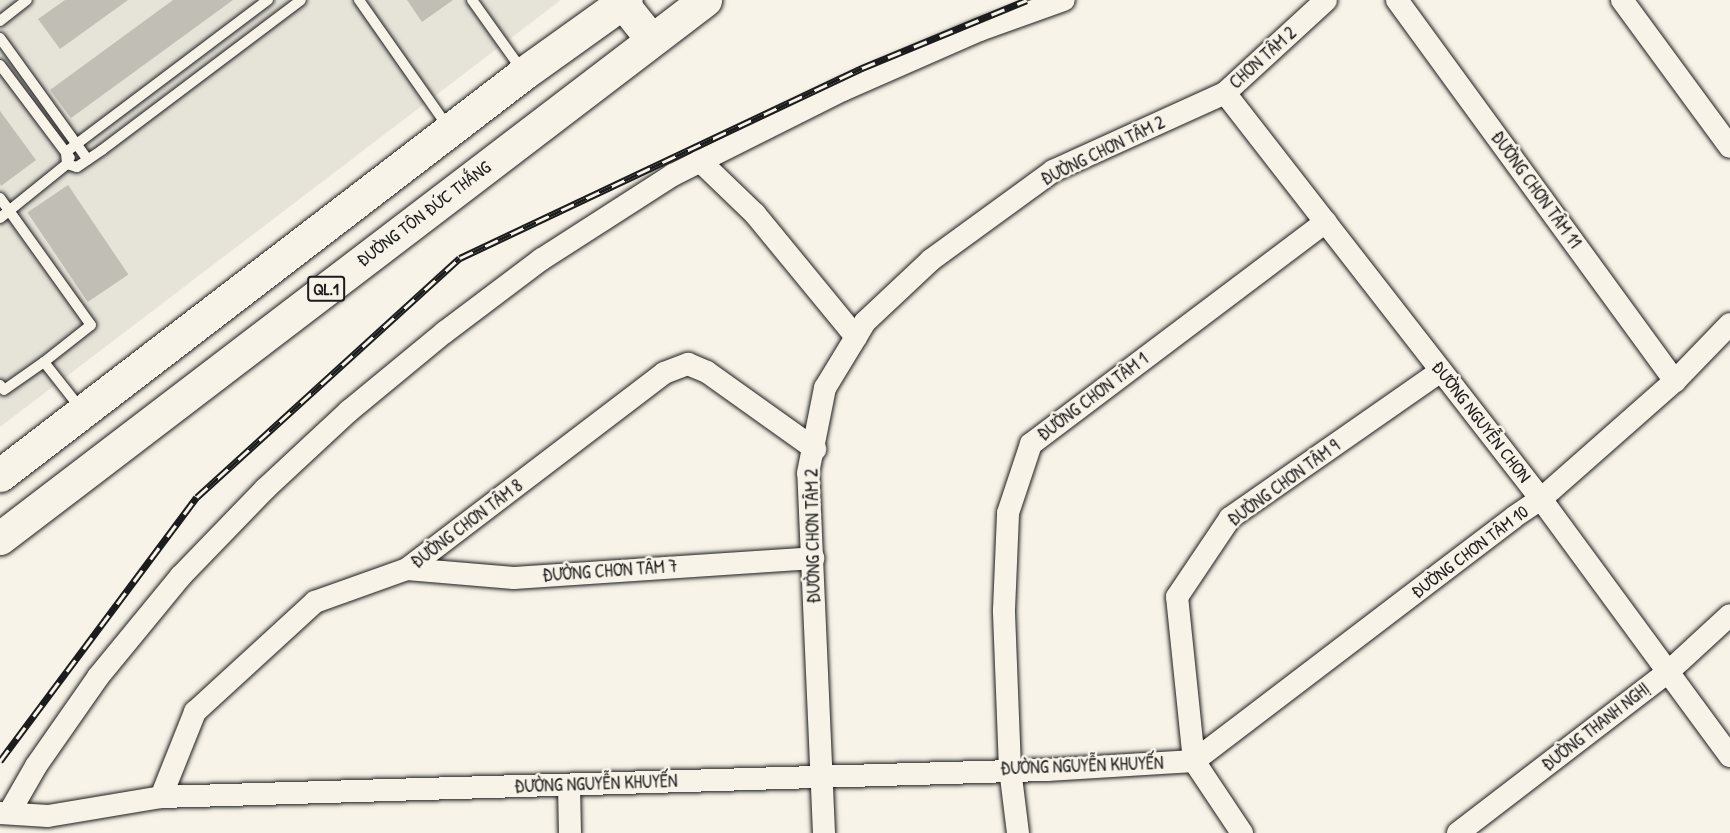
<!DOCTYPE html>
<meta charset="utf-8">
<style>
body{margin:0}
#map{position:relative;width:1730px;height:833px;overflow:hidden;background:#f7f3e8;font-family:"Patrick Hand",sans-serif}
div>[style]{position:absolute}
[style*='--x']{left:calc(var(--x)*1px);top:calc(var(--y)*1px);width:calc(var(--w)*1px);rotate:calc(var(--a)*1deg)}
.built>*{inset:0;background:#e6e3d9}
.building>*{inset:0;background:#c0beb5;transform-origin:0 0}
.roads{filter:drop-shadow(0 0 2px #1c1c1c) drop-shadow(0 0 2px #1c1c1c)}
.lane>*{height:10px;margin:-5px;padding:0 5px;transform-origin:5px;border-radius:5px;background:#f7f3e8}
.street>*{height:22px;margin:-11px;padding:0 11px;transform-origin:11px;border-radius:11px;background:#f7f3e8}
.secondary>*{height:32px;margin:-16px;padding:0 16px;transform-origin:16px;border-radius:16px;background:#f7f3e8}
.highway>*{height:33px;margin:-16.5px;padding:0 16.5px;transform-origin:16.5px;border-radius:16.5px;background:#f7f3e8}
.rail>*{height:7px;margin-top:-3.5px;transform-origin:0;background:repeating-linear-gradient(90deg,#f7f3e8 0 14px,#1c1c1c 0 28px);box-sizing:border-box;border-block:2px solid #1c1c1c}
span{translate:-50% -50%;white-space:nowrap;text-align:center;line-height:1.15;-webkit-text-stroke:5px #f7f3e8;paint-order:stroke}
.shield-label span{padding:2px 4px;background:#f7f3e8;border:2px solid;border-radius:4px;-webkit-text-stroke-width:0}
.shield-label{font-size:16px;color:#1c1c1c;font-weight:700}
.street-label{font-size:18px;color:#1c1c1c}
</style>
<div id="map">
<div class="built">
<div style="clip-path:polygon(0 0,561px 0,0 427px)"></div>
</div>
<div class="building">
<div style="clip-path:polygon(65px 0,128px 0,60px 49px,38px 19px)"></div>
<div style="clip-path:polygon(173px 0,233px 0,71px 118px,50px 90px)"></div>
<div style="clip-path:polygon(407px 0,453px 0,422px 22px)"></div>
<div style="clip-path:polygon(0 111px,36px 160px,1px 186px,0 184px)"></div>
<div style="left:68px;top:185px;width:108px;height:49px;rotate:56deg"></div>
</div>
<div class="roads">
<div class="lane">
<div style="--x:359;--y:0;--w:155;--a:55"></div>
<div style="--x:472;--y:0;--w:86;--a:54.5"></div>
<div style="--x:0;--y:21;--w:34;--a:-38"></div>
<div style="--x:0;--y:38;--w:150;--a:54.2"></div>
<div style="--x:0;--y:65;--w:116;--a:53"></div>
<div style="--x:67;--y:164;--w:10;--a:17"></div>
<div style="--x:77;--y:167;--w:30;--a:-34"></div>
<div style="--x:102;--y:150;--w:249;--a:-37"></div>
<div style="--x:67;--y:164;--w:12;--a:-95"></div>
<div style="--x:66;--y:152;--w:253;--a:-37"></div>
<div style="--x:0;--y:198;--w:156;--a:54.4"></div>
<div style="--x:91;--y:325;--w:60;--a:141.8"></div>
<div style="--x:0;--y:218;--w:86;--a:-38.9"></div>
<div style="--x:0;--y:385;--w:6;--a:51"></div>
<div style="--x:4;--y:390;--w:49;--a:-35"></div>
<div style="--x:44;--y:362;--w:60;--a:51.8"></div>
</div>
<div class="street">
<div style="--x:1397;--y:0;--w:472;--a:53.9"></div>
<div style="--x:1622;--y:0;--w:182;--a:53.7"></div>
<div style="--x:1225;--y:93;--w:514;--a:52.11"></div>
<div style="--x:1541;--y:499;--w:319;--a:53.7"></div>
<div style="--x:700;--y:161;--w:76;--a:43.9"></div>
<div style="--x:755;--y:214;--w:159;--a:50.6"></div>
<div style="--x:407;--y:569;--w:107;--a:4.8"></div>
<div style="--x:514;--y:578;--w:300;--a:-3.8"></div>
<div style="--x:1194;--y:761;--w:402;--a:-37.3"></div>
<div style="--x:1514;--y:517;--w:32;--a:-34"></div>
<div style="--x:1541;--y:499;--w:179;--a:-41.4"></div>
<div style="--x:1675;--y:381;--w:79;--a:-46"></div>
<div style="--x:569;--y:786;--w:47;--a:88.8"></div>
<div style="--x:161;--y:797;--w:92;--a:-68.2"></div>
<div style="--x:195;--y:712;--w:163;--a:-42.5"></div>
<div style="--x:315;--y:602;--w:98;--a:-19.7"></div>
<div style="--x:407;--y:569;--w:323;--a:-37.3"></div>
<div style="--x:664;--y:373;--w:26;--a:-21"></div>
<div style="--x:688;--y:364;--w:21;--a:23"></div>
<div style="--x:707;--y:372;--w:133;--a:35.5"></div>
<div style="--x:0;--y:813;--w:48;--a:3.6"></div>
<div style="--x:48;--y:816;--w:115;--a:-9.5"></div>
<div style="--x:161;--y:797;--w:886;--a:-1.75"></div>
<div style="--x:1047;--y:770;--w:147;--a:-3.5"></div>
<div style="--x:9;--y:813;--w:54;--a:-60.1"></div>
<div style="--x:36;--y:766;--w:108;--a:-55.1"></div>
<div style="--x:98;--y:677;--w:131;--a:-50.6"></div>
<div style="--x:181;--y:576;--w:121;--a:-46"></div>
<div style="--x:265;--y:489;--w:115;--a:-42.9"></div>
<div style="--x:349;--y:411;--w:124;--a:-39.5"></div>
<div style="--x:445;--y:332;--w:121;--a:-37"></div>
<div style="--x:542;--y:259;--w:156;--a:-32.7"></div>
<div style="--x:673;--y:175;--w:190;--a:-26.6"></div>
<div style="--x:843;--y:90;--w:150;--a:-23.7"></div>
<div style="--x:980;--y:30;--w:89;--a:-19.7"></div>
<div style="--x:824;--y:833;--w:360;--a:-92.5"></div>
<div style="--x:808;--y:473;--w:87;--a:-78.7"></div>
<div style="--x:825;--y:388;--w:60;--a:-58.7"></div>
<div style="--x:856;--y:337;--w:17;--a:-59"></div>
<div style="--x:865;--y:322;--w:91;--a:-43.2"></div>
<div style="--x:931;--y:260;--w:151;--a:-36.1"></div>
<div style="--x:1053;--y:171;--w:189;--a:-24.4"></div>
<div style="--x:1225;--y:93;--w:137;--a:-42.6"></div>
<div style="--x:1018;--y:833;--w:64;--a:-97.1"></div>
<div style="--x:1010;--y:769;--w:159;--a:-92.2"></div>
<div style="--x:1004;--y:610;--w:97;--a:-87.6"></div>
<div style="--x:1008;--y:513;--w:73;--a:-71.6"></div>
<div style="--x:1031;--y:444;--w:369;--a:-37"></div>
<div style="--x:1242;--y:833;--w:87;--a:-123.7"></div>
<div style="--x:1194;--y:761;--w:165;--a:-95.9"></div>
<div style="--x:1177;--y:597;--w:95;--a:-56.1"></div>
<div style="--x:1230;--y:518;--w:257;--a:-34.9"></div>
<div style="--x:1458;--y:833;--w:265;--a:-37.5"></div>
<div style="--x:1668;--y:672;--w:84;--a:-42.6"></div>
</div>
<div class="secondary">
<div style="--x:620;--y:0;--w:51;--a:51.3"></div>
</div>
<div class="highway">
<div style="--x:0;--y:475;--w:660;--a:-37.49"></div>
<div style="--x:524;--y:73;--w:125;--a:-35.6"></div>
<div style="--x:0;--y:538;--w:887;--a:-37.35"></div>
</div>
</div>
<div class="rail">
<div style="--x:0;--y:761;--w:329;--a:-53.3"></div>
<div style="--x:197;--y:497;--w:355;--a:-42.3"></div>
<div style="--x:460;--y:258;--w:445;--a:-25.3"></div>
<div style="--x:862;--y:68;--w:178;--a:-22.4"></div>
</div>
<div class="shield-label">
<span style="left:326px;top:289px">QL.1</span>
</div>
<div class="street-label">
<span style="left:1263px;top:58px;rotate:-42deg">CHƠN TÂM 2</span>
<span style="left:1103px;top:151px;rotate:-26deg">ĐƯỜNG CHƠN TÂM 2</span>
<span style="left:1536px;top:190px;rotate:54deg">ĐƯỜNG CHƠN TÂM 11</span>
<span style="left:424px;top:214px;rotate:-37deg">ĐƯỜNG TÔN ĐỨC THẮNG</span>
<span style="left:1093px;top:397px;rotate:-37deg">ĐƯỜNG CHƠN TÂM 1</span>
<span style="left:1481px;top:422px;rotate:52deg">ĐƯỜNG NGUYỄN CHƠN</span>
<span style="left:1284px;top:483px;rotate:-36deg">ĐƯỜNG CHƠN TÂM 9</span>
<span style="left:467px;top:524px;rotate:-37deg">ĐƯỜNG CHƠN TÂM 8</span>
<span style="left:813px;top:536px;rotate:-91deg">ĐƯỜNG CHƠN TÂM 2</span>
<span style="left:1470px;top:552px;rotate:-37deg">ĐƯỜNG CHƠN TÂM 10</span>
<span style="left:610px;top:571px;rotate:-4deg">ĐƯỜNG CHƠN TÂM 7</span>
<span style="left:1596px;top:727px;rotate:-38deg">ĐƯỜNG THANH NGHỊ</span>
<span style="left:1082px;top:766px;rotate:-2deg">ĐƯỜNG NGUYỄN KHUYẾN</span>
<span style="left:596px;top:784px;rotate:-2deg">ĐƯỜNG NGUYỄN KHUYẾN</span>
</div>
</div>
